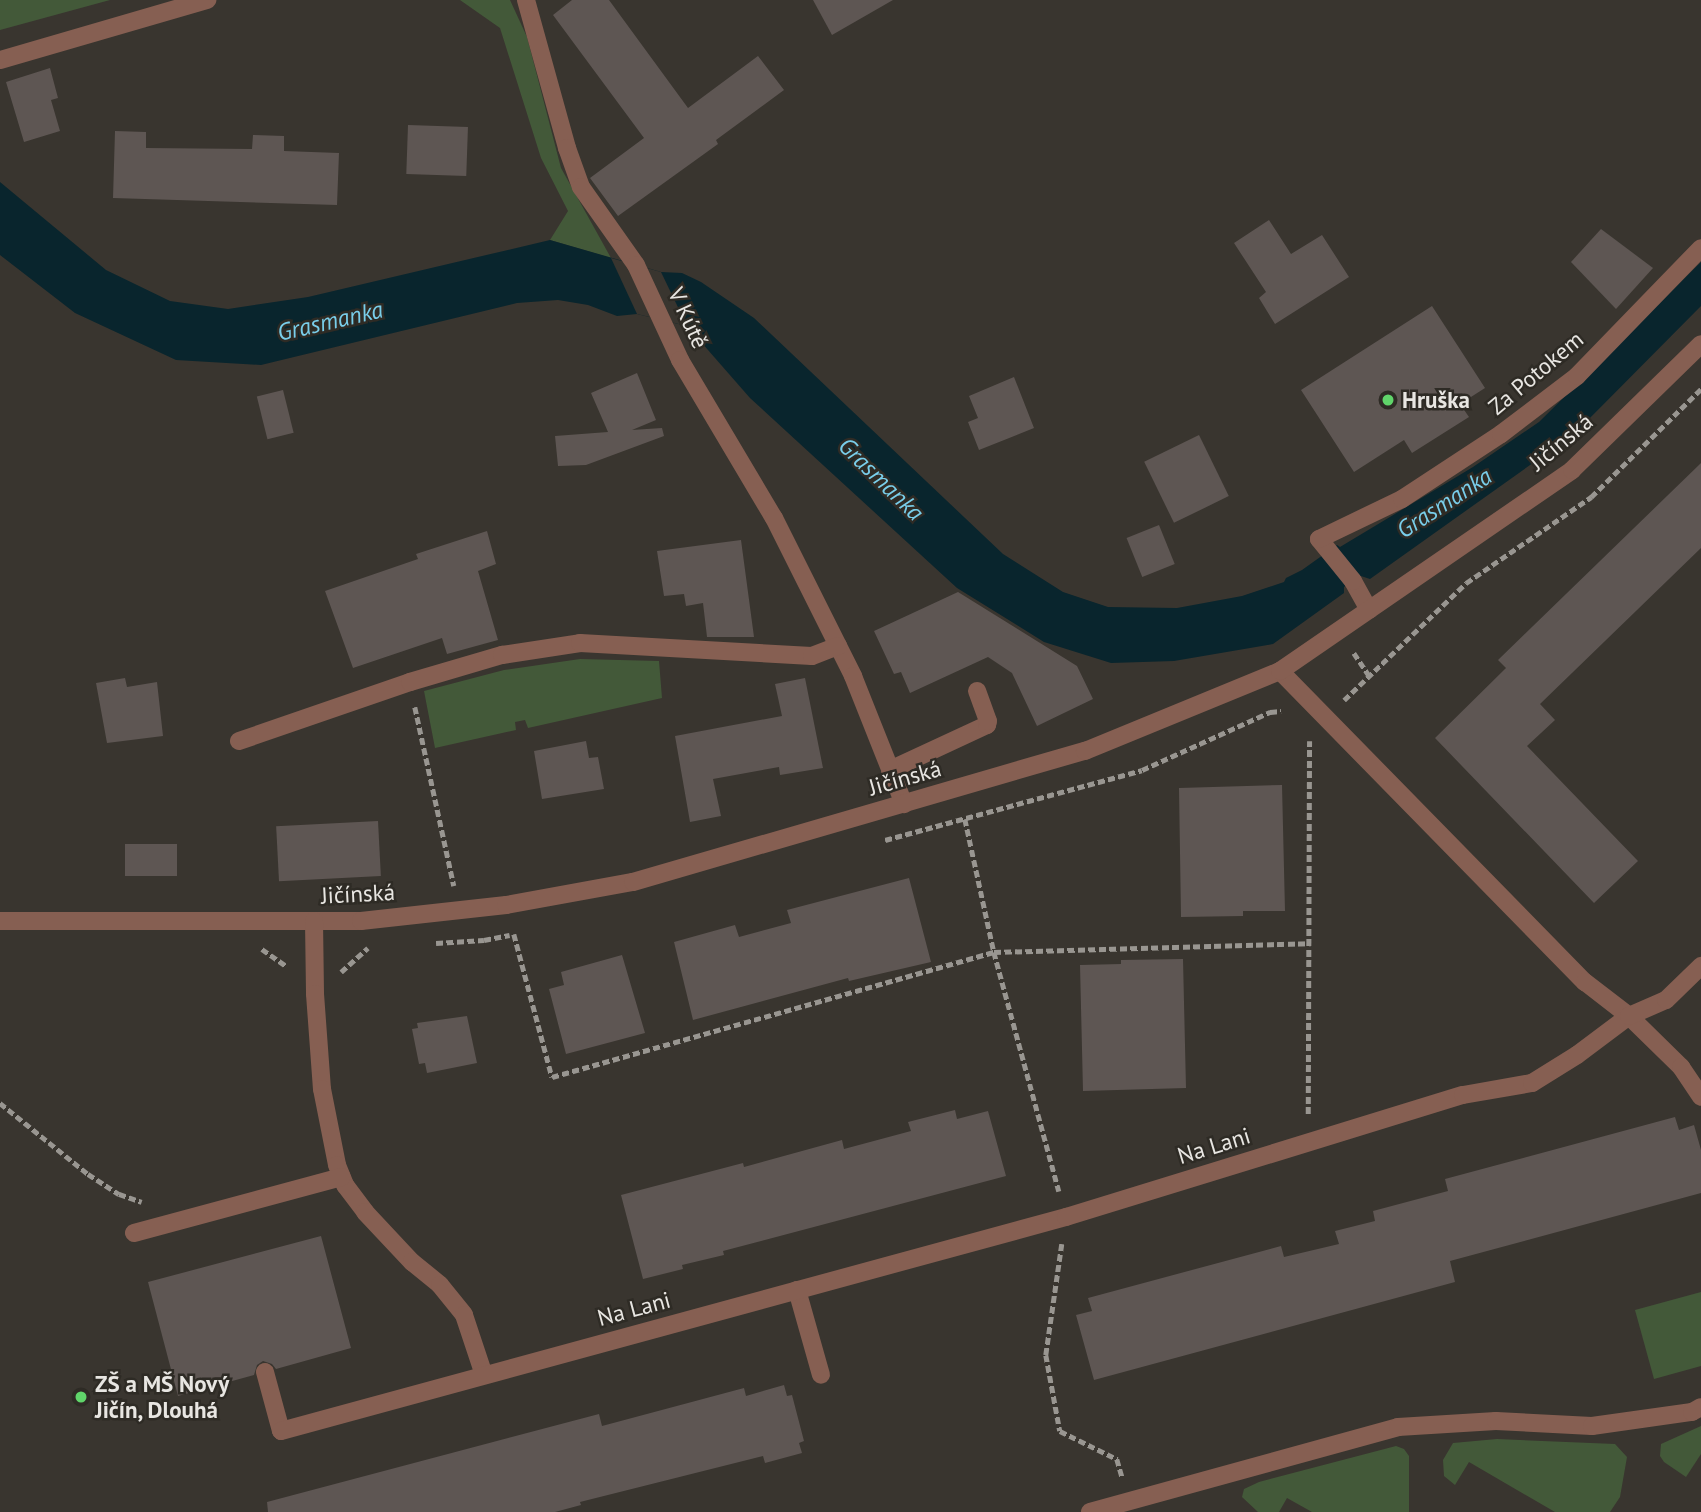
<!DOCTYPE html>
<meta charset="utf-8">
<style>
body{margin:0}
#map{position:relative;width:1701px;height:1512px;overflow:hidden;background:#39352f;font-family:"PT Sans",sans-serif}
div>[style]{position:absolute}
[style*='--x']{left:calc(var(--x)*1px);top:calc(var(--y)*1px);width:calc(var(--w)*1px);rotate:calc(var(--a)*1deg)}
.green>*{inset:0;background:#435939}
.water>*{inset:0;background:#09252d}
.pier>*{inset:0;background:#39352f}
.building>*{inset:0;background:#5e5653;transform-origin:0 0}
.path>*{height:4.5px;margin-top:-2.25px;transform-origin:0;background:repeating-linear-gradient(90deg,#999691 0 7px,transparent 0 10.5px)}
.lane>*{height:18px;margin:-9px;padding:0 9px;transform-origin:9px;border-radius:9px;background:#865f52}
.street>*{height:18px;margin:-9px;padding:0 9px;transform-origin:9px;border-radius:9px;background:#865f52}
.dots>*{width:19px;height:19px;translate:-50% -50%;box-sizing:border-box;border:4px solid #2e2b25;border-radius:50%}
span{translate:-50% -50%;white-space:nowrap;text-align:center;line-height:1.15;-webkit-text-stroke:5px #2e2b25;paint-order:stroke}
.street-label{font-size:23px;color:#e8e6e2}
.poi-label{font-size:23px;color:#e8e6e2;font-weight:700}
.left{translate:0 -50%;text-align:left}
.water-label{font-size:24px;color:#79ceea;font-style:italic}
</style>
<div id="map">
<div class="green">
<div style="clip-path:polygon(0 0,110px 0,0 30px)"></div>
<div style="clip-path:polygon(460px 0,510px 0,527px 37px,561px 168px,611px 258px,550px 240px,568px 211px,541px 158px,500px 28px)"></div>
<div style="clip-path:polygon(580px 659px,659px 661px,662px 698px,528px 728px,525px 720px,515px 722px,516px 730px,435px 748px,424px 691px,504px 670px)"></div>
<div style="clip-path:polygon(1701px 1292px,1701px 1366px,1654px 1379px,1635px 1310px)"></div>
<div style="clip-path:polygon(1701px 1426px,1701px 1454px,1686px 1477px,1664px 1462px,1660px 1456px,1661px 1444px)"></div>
<div style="clip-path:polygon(1497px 1439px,1615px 1444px,1627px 1457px,1620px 1497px,1610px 1512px,1555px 1512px,1469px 1462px,1455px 1485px,1444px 1476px,1443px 1460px,1453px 1443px)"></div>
<div style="clip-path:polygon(1396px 1446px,1404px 1449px,1409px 1456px,1409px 1512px,1312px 1512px,1287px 1498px,1279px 1512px,1258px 1512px,1242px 1497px,1244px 1489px,1259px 1482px)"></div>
</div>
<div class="water">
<div style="clip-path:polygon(0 182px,106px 270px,170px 301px,228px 309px,308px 297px,550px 240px,661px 272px,682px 273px,701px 282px,754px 318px,1003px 554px,1063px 592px,1108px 607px,1177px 608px,1242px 596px,1284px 582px,1286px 578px,1302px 570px,1337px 545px,1340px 547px,1473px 467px,1539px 422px,1701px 262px,1701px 306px,1580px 428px,1554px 448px,1370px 579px,1361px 576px,1344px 587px,1344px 593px,1273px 644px,1174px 661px,1111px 663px,1044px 642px,957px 588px,750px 398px,687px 326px,637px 314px,617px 316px,588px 305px,558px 300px,517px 303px,261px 365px,176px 360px,75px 313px,0 255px)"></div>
</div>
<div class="pier">
<div style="clip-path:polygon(611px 258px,661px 272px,687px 326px,637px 314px)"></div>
</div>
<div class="building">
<div style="clip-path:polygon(572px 0,609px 0,688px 108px,758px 56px,784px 90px,716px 140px,718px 144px,618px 216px,590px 178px,644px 138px,553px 15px)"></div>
<div style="clip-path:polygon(813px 0,893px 0,832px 35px)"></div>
<div style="clip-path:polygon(50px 68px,58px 98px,51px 100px,60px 131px,24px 142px,6px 82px)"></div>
<div style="left:408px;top:125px;width:60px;height:49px;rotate:2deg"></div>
<div style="clip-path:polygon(115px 131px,146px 132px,146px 148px,252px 149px,253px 135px,284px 136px,284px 151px,339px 153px,337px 205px,113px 198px)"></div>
<div style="clip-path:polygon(1269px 220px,1291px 254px,1322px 235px,1349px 277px,1275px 324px,1259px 298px,1266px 292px,1234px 243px)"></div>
<div style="clip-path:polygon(1601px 229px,1653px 268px,1616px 309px,1571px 262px)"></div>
<div style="clip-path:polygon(1432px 306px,1485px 388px,1460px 404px,1469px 417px,1412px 453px,1404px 440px,1354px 472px,1301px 390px)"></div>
<div style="clip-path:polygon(637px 373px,656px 420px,632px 430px,662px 428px,664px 436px,586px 465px,558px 466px,555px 436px,608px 432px,591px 393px)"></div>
<div style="clip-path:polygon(1014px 377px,1034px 428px,979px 450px,968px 422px,978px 418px,969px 396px)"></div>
<div style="left:283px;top:390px;width:44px;height:27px;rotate:76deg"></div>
<div style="left:1199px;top:435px;width:68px;height:61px;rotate:64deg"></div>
<div style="clip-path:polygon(1701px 463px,1701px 548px,1540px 704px,1555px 720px,1527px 746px,1638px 861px,1594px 903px,1435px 738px,1506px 668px,1498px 660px)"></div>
<div style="left:1159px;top:525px;width:42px;height:35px;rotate:68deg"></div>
<div style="clip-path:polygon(487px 531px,496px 564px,478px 571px,498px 640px,447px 654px,442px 638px,353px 668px,325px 591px,418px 559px,416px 554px)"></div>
<div style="clip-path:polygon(741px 540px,754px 637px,707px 637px,703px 603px,686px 606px,684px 594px,664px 596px,657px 551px)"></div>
<div style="clip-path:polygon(958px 592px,1077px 666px,1093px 699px,1037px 726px,1012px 673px,988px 657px,910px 693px,901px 672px,894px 674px,874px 631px)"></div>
<div style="clip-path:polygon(125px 678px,127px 687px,157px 682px,163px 736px,107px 743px,96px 683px)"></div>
<div style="clip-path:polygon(805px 678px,823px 768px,780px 775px,779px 767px,713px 779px,721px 816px,690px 822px,675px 736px,782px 716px,775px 684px)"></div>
<div style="clip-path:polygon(586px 741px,589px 758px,598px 757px,604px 789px,542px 799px,534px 751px)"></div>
<div style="clip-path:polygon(1282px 785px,1285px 911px,1243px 911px,1243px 916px,1181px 917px,1179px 788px)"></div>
<div style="left:378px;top:821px;width:55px;height:102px;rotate:87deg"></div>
<div style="left:177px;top:844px;width:32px;height:52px;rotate:90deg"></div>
<div style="clip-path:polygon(909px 878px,931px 962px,849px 981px,848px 978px,693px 1020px,674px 942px,735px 925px,739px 937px,791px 923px,787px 910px)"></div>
<div style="clip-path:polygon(622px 955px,645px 1033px,566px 1054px,549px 989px,564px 985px,561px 972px)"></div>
<div style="clip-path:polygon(1183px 959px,1186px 1088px,1083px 1091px,1080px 965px,1121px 964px,1121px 960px)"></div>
<div style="clip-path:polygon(467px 1016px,477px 1063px,427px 1073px,425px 1063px,419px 1064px,412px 1029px,418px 1028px,417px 1023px)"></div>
<div style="clip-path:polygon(955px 1110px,957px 1119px,988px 1111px,1006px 1176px,723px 1251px,724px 1255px,682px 1265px,683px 1269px,643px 1279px,621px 1195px,743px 1163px,744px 1167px,842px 1140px,844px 1149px,911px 1131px,908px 1122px)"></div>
<div style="clip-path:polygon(1675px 1117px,1679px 1130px,1694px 1125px,1701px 1150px,1701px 1193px,1450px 1261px,1455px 1282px,1094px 1380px,1076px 1315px,1092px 1311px,1088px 1298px,1281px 1246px,1284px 1257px,1339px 1244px,1335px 1231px,1375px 1221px,1373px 1211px,1448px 1191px,1445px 1179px)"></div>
<div style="clip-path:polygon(321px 1236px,351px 1348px,276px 1369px,272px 1364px,263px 1361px,257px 1365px,254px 1375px,178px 1396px,148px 1282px)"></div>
<div style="clip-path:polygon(784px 1385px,787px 1396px,792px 1395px,804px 1441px,799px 1443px,802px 1453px,765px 1463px,763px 1456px,580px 1502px,581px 1505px,555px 1512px,268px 1512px,267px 1502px,599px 1414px,602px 1426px,744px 1388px,746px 1396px)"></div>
</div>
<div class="path">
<div style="--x:1354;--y:653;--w:27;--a:56"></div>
<div style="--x:1344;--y:700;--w:169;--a:-43.8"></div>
<div style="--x:1466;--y:583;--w:152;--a:-34.5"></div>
<div style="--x:1591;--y:497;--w:154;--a:-44.5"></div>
<div style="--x:415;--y:707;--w:183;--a:77.7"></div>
<div style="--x:965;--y:819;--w:136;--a:77.7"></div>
<div style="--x:994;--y:952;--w:248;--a:74.8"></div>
<div style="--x:885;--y:840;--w:266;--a:-15.2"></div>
<div style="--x:1142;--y:770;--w:141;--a:-24.4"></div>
<div style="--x:1270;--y:712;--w:11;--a:-5"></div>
<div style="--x:514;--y:934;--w:148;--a:75.1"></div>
<div style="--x:552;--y:1077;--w:459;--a:-15.8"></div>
<div style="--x:994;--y:952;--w:317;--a:-1.6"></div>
<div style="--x:436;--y:943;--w:48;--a:-3.6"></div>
<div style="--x:484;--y:940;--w:26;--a:-11"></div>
<div style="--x:262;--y:949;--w:29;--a:35"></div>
<div style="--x:341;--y:972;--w:36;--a:-42"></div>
<div style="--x:0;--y:1103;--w:113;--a:38.9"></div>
<div style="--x:88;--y:1174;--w:37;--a:33"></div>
<div style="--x:119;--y:1194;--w:24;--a:19"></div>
<div style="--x:1308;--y:1114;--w:373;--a:-89.8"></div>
<div style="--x:1062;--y:1244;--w:112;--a:98.2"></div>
<div style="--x:1046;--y:1355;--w:77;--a:79.6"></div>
<div style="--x:1060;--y:1431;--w:64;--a:26.2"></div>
<div style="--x:1117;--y:1459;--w:18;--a:74"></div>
</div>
<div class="lane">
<div style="--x:890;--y:770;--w:107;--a:-24.9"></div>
<div style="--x:987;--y:725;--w:4;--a:-76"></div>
<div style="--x:988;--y:721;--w:32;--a:-110"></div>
</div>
<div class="street">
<div style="--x:526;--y:0;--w:154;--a:74.5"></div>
<div style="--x:567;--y:148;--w:41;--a:70.3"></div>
<div style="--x:581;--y:187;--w:95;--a:54.8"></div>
<div style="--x:636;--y:265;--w:105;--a:65.1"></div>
<div style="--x:680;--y:360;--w:184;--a:59.3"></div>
<div style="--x:774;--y:518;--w:177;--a:63.4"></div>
<div style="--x:853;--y:676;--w:138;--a:68.3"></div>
<div style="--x:0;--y:60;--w:216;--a:-16.2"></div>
<div style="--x:1369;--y:610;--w:33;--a:-119"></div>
<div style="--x:1353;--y:581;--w:54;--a:-129"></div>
<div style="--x:1319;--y:539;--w:92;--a:-25.7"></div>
<div style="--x:1402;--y:499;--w:118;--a:-33.3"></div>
<div style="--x:1501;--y:434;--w:96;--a:-37.3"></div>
<div style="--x:1577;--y:376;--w:178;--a:-45.9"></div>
<div style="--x:1280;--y:671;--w:436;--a:45.6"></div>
<div style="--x:1585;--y:982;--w:56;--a:37.7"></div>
<div style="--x:1629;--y:1016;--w:73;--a:44.4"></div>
<div style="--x:1681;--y:1067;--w:36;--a:56"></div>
<div style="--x:239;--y:741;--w:181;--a:-19"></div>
<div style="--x:410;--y:682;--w:96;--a:-16.4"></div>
<div style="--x:502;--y:655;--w:79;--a:-8.7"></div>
<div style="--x:580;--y:643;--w:232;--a:3.2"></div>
<div style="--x:812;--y:656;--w:28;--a:-21"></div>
<div style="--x:0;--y:921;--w:361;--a:0"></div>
<div style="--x:361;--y:921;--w:146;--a:-6.3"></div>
<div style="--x:506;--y:905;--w:129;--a:-10.3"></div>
<div style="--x:633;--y:882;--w:471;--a:-16.2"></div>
<div style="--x:1085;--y:751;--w:211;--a:-22.3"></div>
<div style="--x:1280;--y:671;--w:354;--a:-34.5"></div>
<div style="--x:1572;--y:470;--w:180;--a:-44.3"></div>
<div style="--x:314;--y:921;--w:73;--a:89.2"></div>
<div style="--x:315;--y:994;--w:95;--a:85.8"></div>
<div style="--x:322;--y:1089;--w:77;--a:78.8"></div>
<div style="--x:337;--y:1165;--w:22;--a:68"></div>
<div style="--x:345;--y:1185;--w:34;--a:53"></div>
<div style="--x:365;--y:1212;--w:69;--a:46.8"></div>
<div style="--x:412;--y:1262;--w:36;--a:39"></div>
<div style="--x:440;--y:1285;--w:38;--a:51"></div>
<div style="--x:464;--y:1315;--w:63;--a:71.6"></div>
<div style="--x:134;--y:1233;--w:215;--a:-15.1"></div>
<div style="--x:797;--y:1290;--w:88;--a:74.2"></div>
<div style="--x:265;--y:1372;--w:61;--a:74.8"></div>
<div style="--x:281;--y:1431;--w:814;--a:-15.25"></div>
<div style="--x:1066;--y:1217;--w:415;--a:-17.1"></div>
<div style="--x:1463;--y:1095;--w:70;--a:-9.9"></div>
<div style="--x:1532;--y:1083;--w:53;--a:-31.9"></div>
<div style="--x:1577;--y:1055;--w:65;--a:-36.9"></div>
<div style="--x:1629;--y:1016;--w:40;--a:-23.4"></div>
<div style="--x:1666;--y:1000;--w:49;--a:-44.2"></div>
<div style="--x:1090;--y:1512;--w:320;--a:-15.4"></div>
<div style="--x:1398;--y:1427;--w:98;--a:-3.5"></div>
<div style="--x:1496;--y:1421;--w:96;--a:3"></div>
<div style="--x:1592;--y:1426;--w:101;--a:-8"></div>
<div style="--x:1692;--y:1412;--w:10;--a:-29"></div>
</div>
<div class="dots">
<div style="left:1388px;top:400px;background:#60d56a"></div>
<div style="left:81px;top:1397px;background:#60d56a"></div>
</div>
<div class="street-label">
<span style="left:688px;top:318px;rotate:65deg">V Kútě</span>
<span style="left:1536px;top:373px;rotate:-40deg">Za Potokem</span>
<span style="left:1561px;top:442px;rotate:-40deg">Jičínská</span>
<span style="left:905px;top:778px;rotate:-16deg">Jičínská</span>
<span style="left:358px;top:894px;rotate:-3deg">Jičínská</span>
<span style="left:1214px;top:1146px;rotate:-17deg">Na Lani</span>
<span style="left:634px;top:1309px;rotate:-15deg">Na Lani</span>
</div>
<div class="poi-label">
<span class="left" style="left:1402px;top:400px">Hruška</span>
<span class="left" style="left:95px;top:1397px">ZŠ a MŠ Nový<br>Jičín, Dlouhá</span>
</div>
<div class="water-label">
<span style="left:330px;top:321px;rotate:-13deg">Grasmanka</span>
<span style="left:881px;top:479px;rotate:44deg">Grasmanka</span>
<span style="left:1444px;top:503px;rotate:-33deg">Grasmanka</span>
</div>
</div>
